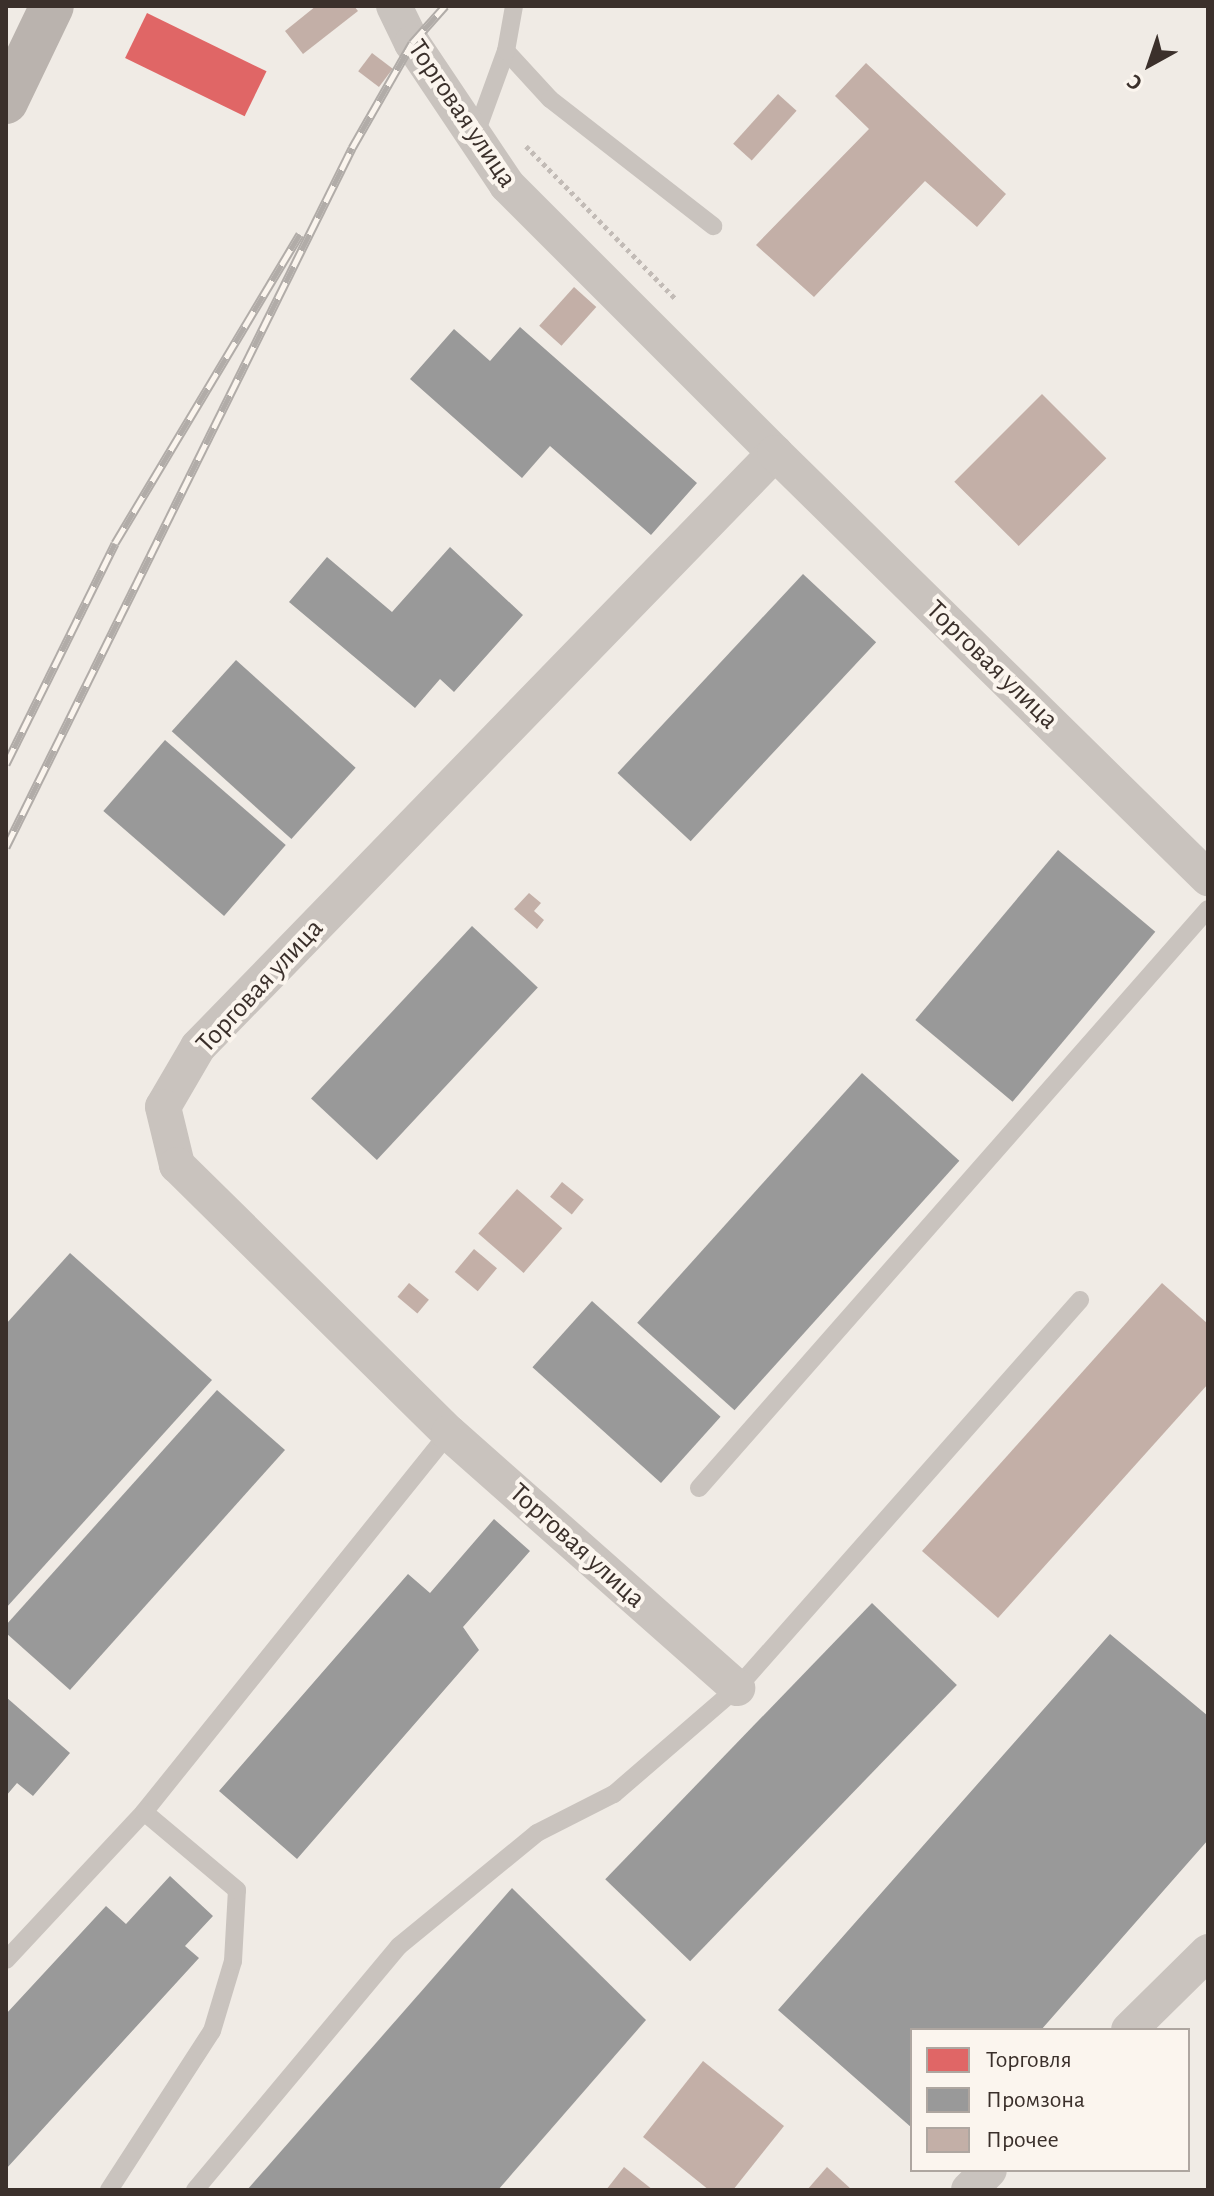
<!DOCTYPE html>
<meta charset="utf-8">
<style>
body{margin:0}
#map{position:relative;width:1214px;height:2196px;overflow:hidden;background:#f0ebe5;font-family:"Alegreya Sans",sans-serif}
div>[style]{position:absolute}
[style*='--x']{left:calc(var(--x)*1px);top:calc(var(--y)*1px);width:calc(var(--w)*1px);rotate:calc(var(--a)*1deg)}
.shops>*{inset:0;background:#e06666;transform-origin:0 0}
.industry>*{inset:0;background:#999;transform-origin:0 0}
.building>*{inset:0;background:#c3afa7;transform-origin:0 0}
.path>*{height:5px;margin-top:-2.5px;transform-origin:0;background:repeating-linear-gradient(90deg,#c2bbb6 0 4px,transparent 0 8px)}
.lane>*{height:18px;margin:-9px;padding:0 9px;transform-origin:9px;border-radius:9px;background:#c9c3be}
.street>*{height:36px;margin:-18px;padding:0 18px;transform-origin:18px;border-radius:18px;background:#c9c3be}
.secondary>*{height:44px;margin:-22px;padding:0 22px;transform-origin:22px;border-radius:22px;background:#bab3ae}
.rail>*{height:9px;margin-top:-4.5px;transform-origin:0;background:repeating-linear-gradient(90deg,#fbf5ee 0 18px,#b1aca8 0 36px);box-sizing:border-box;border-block:2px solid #b1aca8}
span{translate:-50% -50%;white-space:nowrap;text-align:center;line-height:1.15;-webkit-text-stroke:8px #fbf5ee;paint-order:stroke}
.street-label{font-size:28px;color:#3b302b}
.frame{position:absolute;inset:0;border:8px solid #3b302b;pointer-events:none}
.legend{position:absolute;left:910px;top:2028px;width:280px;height:144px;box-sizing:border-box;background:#fbf5ee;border:2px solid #aea6a0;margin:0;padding:10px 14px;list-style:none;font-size:24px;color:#3b302b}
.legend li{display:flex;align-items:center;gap:16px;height:40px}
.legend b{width:40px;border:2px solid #aea6a0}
.north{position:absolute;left:1110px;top:24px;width:80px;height:80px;-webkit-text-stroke:6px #fbf5ee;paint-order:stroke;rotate:220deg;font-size:22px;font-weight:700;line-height:32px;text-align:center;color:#3b302b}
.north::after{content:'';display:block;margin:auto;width:28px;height:36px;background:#3b302b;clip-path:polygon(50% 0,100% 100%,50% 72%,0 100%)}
</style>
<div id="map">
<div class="shops">
<div style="left:147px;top:13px;width:133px;height:50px;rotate:26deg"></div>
</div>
<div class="industry">
<div style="clip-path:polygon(520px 327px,697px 483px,651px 535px,550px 446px,522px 478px,410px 379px,454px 329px,490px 361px)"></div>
<div style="clip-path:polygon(450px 547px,523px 615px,454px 692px,440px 679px,415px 708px,289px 602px,327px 557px,392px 612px)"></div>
<div style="left:803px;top:574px;width:100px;height:272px;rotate:43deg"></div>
<div style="left:236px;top:660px;width:161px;height:96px;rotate:42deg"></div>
<div style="left:165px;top:740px;width:160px;height:94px;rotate:41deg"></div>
<div style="left:1058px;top:850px;width:127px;height:222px;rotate:40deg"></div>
<div style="left:472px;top:926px;width:90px;height:236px;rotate:43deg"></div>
<div style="left:862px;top:1073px;width:131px;height:336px;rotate:42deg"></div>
<div style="clip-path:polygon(70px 1253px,212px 1380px,6px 1608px,6px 1324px)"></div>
<div style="left:592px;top:1301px;width:173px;height:89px;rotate:42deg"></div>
<div style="clip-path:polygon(217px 1390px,285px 1450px,70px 1690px,6px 1633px,6px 1625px)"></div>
<div style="clip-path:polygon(494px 1519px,530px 1551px,463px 1627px,479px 1650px,297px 1859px,219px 1791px,408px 1574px,430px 1593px)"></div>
<div style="left:872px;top:1603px;width:118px;height:384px;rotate:44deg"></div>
<div style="clip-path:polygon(1110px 1634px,1208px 1716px,1208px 1840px,1041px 2030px,912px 2030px,912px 2128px,778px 2010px)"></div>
<div style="clip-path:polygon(6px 1697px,70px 1753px,33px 1796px,17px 1783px,6px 1796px)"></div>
<div style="clip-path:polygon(170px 1876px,213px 1916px,185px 1946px,199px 1958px,6px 2169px,6px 2014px,106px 1906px,126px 1924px)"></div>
<div style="clip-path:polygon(512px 1888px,646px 2020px,498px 2190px,247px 2190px)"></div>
</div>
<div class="building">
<div style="clip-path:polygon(316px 6px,354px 6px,358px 11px,303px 54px,285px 31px)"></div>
<div style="left:372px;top:53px;width:26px;height:23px;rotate:37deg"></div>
<div style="clip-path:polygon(866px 63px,1006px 194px,977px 227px,925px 181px,814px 297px,756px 245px,869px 129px,835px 96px)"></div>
<div style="left:778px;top:94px;width:25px;height:67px;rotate:42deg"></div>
<div style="left:574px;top:287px;width:30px;height:52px;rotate:42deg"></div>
<div style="left:1042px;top:394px;width:91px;height:124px;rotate:45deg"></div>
<div style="clip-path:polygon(529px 893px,541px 903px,534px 911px,544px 920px,537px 929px,514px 909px)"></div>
<div style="left:562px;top:1182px;width:28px;height:19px;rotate:39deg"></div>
<div style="left:517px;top:1189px;width:60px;height:59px;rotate:41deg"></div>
<div style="left:474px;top:1249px;width:30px;height:30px;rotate:40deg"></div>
<div style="left:409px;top:1283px;width:26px;height:18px;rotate:40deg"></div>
<div style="clip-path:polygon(1162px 1283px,1208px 1324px,1208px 1384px,998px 1618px,922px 1551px)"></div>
<div style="clip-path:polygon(703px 2061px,784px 2126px,733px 2190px,709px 2190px,643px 2137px)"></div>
<div style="clip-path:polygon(624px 2167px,653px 2190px,606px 2190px)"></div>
<div style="clip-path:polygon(827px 2167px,852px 2190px,807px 2190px)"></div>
</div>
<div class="path">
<div style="--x:526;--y:146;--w:214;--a:45.6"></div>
</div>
<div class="lane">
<div style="--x:506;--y:51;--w:65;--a:47.5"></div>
<div style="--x:550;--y:99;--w:207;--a:37.9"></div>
<div style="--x:475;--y:136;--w:90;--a:-70"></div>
<div style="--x:506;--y:51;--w:46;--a:-79.9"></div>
<div style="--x:699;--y:1488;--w:771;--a:-48.68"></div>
<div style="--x:6;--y:1960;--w:202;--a:-47"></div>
<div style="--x:144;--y:1812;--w:486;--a:-51.2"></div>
<div style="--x:109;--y:2190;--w:189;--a:-57.1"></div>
<div style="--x:212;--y:2031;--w:73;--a:-73.3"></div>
<div style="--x:233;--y:1961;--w:71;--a:-86.8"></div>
<div style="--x:237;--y:1890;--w:121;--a:-140"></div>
<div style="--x:195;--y:2190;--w:318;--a:-50.1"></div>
<div style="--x:399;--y:1946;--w:178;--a:-39.3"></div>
<div style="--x:537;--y:1833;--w:86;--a:-26.9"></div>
<div style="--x:614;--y:1794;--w:162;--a:-40.8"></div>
<div style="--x:737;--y:1688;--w:518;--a:-48.52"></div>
</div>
<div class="street">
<div style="--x:394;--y:6;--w:41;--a:64.1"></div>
<div style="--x:412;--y:43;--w:171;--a:56.2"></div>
<div style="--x:507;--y:185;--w:379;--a:45"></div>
<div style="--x:775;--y:453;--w:828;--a:134.17"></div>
<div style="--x:198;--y:1047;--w:69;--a:120.3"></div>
<div style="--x:163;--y:1107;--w:60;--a:76.4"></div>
<div style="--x:177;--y:1165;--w:382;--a:44.6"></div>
<div style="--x:449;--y:1433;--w:385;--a:41.5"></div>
<div style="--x:775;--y:453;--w:607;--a:44.47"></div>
<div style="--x:1129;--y:2030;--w:111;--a:-44.6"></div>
<div style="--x:969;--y:2190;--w:28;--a:-45"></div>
</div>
<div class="secondary">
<div style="--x:6;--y:102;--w:106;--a:-64.4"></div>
</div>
<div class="rail">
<div style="--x:6;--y:764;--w:246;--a:-63.7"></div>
<div style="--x:115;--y:543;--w:360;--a:-59.1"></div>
<div style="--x:6;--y:847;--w:780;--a:-63.66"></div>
<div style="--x:352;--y:148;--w:121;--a:-60.3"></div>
<div style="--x:412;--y:43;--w:50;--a:-48.3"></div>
</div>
<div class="street-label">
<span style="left:462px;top:114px;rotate:56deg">Торговая улица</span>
<span style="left:992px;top:665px;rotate:44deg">Торговая улица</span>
<span style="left:260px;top:986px;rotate:-47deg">Торговая улица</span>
<span style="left:577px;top:1546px;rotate:42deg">Торговая улица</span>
</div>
<div class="frame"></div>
<ul class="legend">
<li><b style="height:22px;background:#e06666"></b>Торговля</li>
<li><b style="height:22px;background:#999"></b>Промзона</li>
<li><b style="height:22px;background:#c3afa7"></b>Прочее</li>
</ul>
<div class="north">С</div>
</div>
